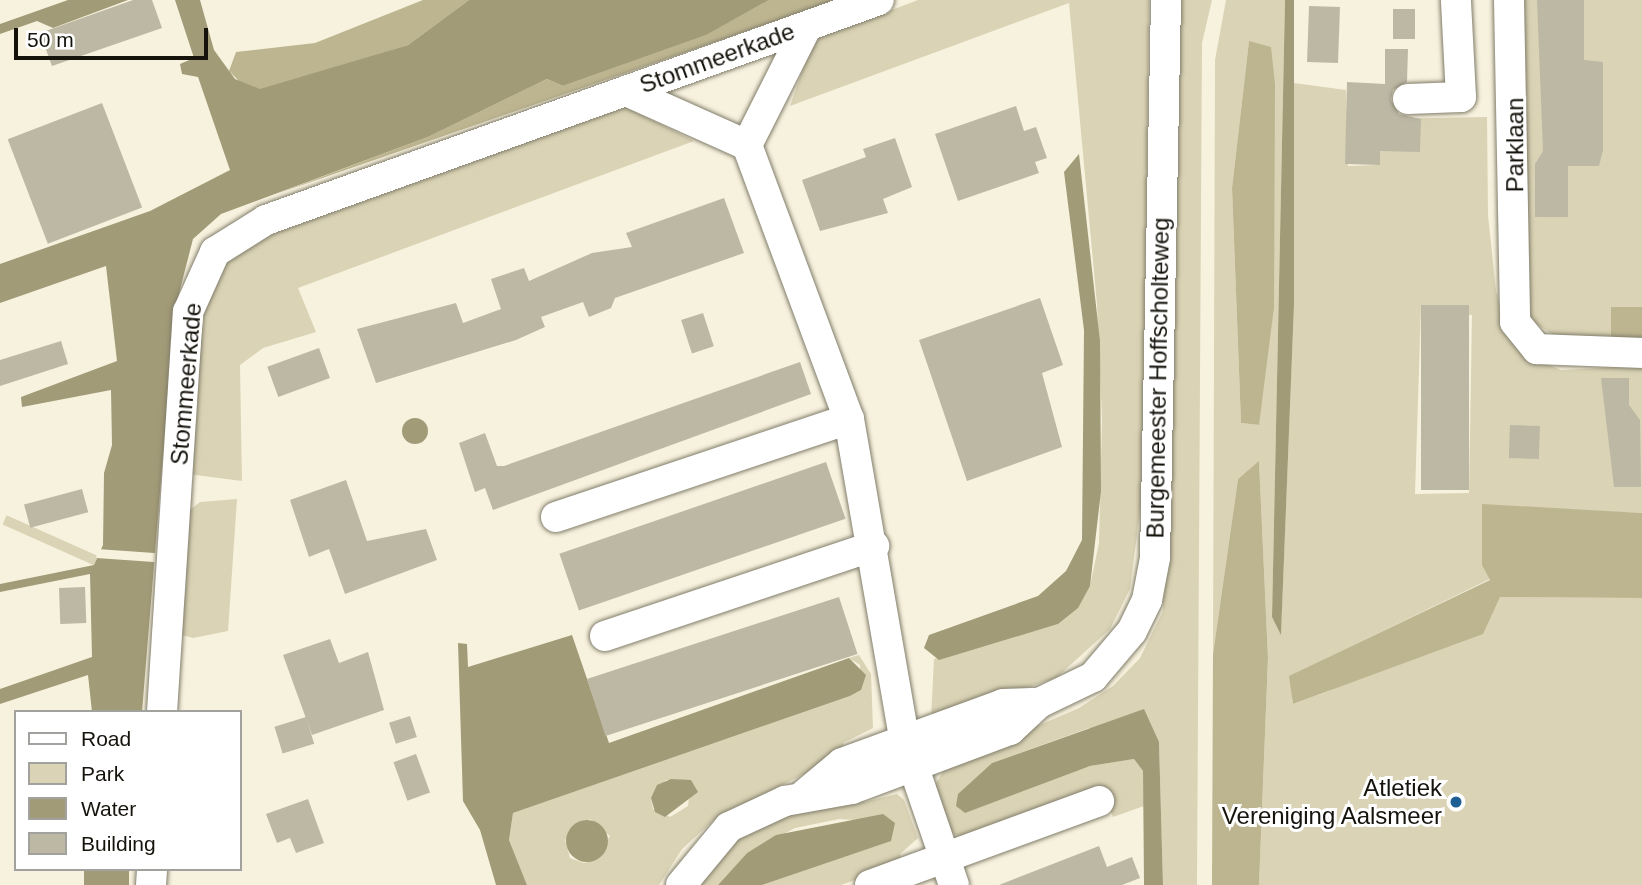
<!DOCTYPE html>
<style>
body{margin:0}
#map{position:relative;width:1642px;height:885px;overflow:hidden;background:#f7f2de;font-family:Arial,sans-serif}
div>[style]{position:absolute}
[style*='--x']{left:calc(var(--x)*1px);top:calc(var(--y)*1px);width:calc(var(--w)*1px);rotate:calc(var(--a)*1deg)}
.green>*{inset:0;background:#dad3b5;transform-origin:0 0}
.forest>*{inset:0;background:#bdb590;transform-origin:0 0}
.water>*{inset:0;background:#a29b77;transform-origin:0 0}
.round{border-radius:50%}
.pier>*{inset:0;background:#f7f2de;transform-origin:0 0}
.building>*{inset:0;background:#bcb8a4;transform-origin:0 0}
.roads{filter:drop-shadow(0 0 2px #817d6a) drop-shadow(0 0 2px #817d6a)}
.minor>*{height:30px;margin:-15px;padding:0 15px;transform-origin:15px;border-radius:15px;background:#fff}
.dots>*{width:19px;height:19px;translate:-50% -50%;box-sizing:border-box;border:4px solid #fff;border-radius:50%}
span{translate:-50% -50%;white-space:nowrap;text-align:center;line-height:1.15;-webkit-text-stroke:6px #fff;paint-order:stroke}
.street-label{font-size:24px;color:#15130c}
.poi-label{font-size:24px;color:#15130c}
.right{translate:-100% -50%;text-align:right}
.legend{position:absolute;left:14px;top:710px;width:228px;height:161px;box-sizing:border-box;background:#fff;border:2px solid #a1a19e;margin:0;padding:9px 12px;list-style:none;font-size:21px;color:#15130c}
.legend li{display:flex;align-items:center;gap:14px;height:35px}
.legend b{width:35px;border:2px solid #a1a19e}
.scale{position:absolute;left:14px;top:28px;width:194px;height:32px;box-sizing:border-box;border:4px solid #15130c;border-top:0;padding-left:9px;font-size:21px;line-height:24px;white-space:nowrap;color:#15130c;-webkit-text-stroke:5px #fff;paint-order:stroke}
</style>
<div id="map">
<div class="green">
<div style="clip-path:polygon(918px 0,1149px 0,1143px 488px,1130px 589px,1110px 629px,1056px 678px,931px 719px,934px 659px,1058px 624px,1090px 586px,1099px 543px,1102px 420px,1097px 304px,1069px 3px,790px 106px,813px 40px)"></div>
<div style="clip-path:polygon(1176px 0,1212px 0,1202px 43px,1197px 885px,1163px 885px,1159px 742px,1089px 728px,992px 763px,968px 785px,960px 810px,1090px 766px,1134px 759px,1143px 771px,1144px 806px,1113px 817px,1103px 791px,966px 838px,949px 832px,932px 790px,947px 765px,1079px 708px,1113px 686px,1140px 658px,1163px 611px)"></div>
<div style="clip-path:polygon(evenodd,1226px 0,1285px 0,1272px 617px,1281px 633px,1294px 305px,1294px 83px,1346px 90px,1348px 166px,1377px 165px,1376px 119px,1487px 117px,1488px 215px,1496px 291px,1509px 333px,1529px 356px,1561px 370px,1642px 366px,1642px 513px,1541px 509px,1490px 579px,1290px 676px,1293px 704px,1329px 691px,1499px 597px,1642px 598px,1642px 885px,1259px 885px,1268px 658px,1259px 462px,1238px 479px,1213px 654px,1215px 60px,1226px 0,1249px 41px,1259px 425px,1241px 423px,1232px 188px,1249px 41px,1226px 0,1421px 306px,1427px 314px,1472px 315px,1469px 493px,1415px 494px,1421px 306px)"></div>
<div style="clip-path:polygon(1516px 0,1642px 0,1642px 307px,1611px 311px,1612px 343px,1568px 344px,1530px 320px)"></div>
<div style="clip-path:polygon(626px 107px,694px 141px,298px 288px,316px 332px,263px 348px,240px 365px,242px 481px,188px 474px,200px 303px,214px 273px,258px 235px)"></div>
<div style="clip-path:polygon(237px 499px,228px 631px,193px 638px,178px 634px,185px 514px,200px 502px)"></div>
<div style="left:98px;top:556px;width:10px;height:100px;rotate:114deg"></div>
<div style="clip-path:polygon(evenodd,859px 655px,871px 674px,873px 728px,843px 743px,846px 753px,716px 818px,682px 849px,659px 885px,527px 885px,509px 840px,513px 813px,850px 696px,861px 690px,860px 665px,849px 658px,859px 655px,666px 780px,691px 780px,688px 806px,670px 817px,653px 809px,651px 798px,666px 780px,859px 655px,590px 819px,610px 836px,595px 860px,584px 863px,570px 858px,565px 840px,590px 819px)"></div>
<div style="clip-path:polygon(860px 794px,864px 802px,897px 794px,904px 800px,918px 838px,900px 854px,903px 863px,841px 885px,762px 885px,875px 845px,883px 814px,870px 821px,839px 819px,795px 828px,747px 853px,718px 885px,694px 885px,742px 835px,769px 820px)"></div>
</div>
<div class="forest">
<div style="clip-path:polygon(423px 0,469px 0,408px 45px,260px 90px,243px 85px,229px 71px,236px 52px,315px 43px)"></div>
<div style="clip-path:polygon(769px 0,836px 0,276px 194px,428px 137px,547px 79px,563px 86px,705px 35px)"></div>
<div style="clip-path:polygon(1249px 41px,1271px 47px,1275px 84px,1274px 307px,1259px 425px,1241px 423px,1232px 188px)"></div>
<div style="left:1642px;top:307px;width:35px;height:31px;rotate:90deg"></div>
<div style="clip-path:polygon(1259px 461px,1268px 658px,1259px 885px,1212px 885px,1213px 654px,1238px 479px)"></div>
<div style="clip-path:polygon(1482px 504px,1642px 513px,1642px 598px,1500px 597px,1483px 634px,1293px 704px,1289px 676px,1490px 580px,1482px 565px)"></div>
</div>
<div class="water">
<div style="clip-path:polygon(68px 0,128px 0,53px 28px,37px 21px,0 34px,0 24px)"></div>
<div style="clip-path:polygon(175px 0,200px 0,214px 50px,235px 79px,260px 89px,408px 45px,469px 0,769px 0,706px 35px,563px 86px,547px 79px,428px 137px,221px 214px,193px 239px,175px 309px,142px 712px,92px 712px,88px 675px,0 704px,0 689px,92px 657px,90px 574px,0 592px,0 584px,94px 565px,103px 545px,104px 473px,112px 445px,111px 390px,22px 407px,21px 397px,117px 361px,106px 266px,0 303px,0 264px,150px 211px,230px 170px,198px 77px,182px 74px,180px 64px,194px 58px)"></div>
<div style="clip-path:polygon(1285px 0,1294px 0,1294px 305px,1281px 635px,1272px 617px)"></div>
<div style="clip-path:polygon(1079px 154px,1100px 341px,1101px 491px,1090px 586px,1078px 608px,1058px 624px,939px 660px,924px 648px,929px 635px,1038px 596px,1066px 571px,1082px 540px,1084px 330px,1064px 172px)"></div>
<div class="round" style="left:402px;top:418px;width:26px;height:26px"></div>
<div style="clip-path:polygon(572px 635px,609px 743px,849px 658px,866px 675px,861px 690px,850px 696px,513px 813px,509px 840px,527px 885px,496px 885px,480px 830px,463px 801px,458px 643px,467px 644px,468px 667px)"></div>
<div style="clip-path:polygon(1144px 709px,1159px 742px,1163px 885px,1144px 885px,1143px 771px,1134px 759px,1090px 766px,965px 813px,956px 806px,958px 794px,992px 763px)"></div>
<div style="clip-path:polygon(671px 779px,691px 780px,698px 792px,665px 817px,655px 812px,651px 798px,657px 785px)"></div>
<div style="clip-path:polygon(883px 814px,895px 823px,891px 841px,762px 885px,718px 885px,747px 853px,776px 835px)"></div>
<div class="round" style="left:566px;top:820px;width:42px;height:42px"></div>
<div style="left:84px;top:869px;width:45px;height:16px"></div>
</div>
<div class="pier">
<div style="left:97px;top:549px;width:61px;height:9px;rotate:4deg"></div>
</div>
<div class="building">
<div style="clip-path:polygon(133px 0,152px 0,162px 28px,52px 66px,40px 33px)"></div>
<div style="clip-path:polygon(1537px 0,1584px 0,1584px 60px,1603px 62px,1603px 150px,1599px 166px,1568px 166px,1568px 217px,1535px 217px,1535px 164px,1543px 151px)"></div>
<div style="left:1309px;top:6px;width:31px;height:56px;rotate:2deg"></div>
<div style="left:1393px;top:9px;width:22px;height:30px"></div>
<div style="clip-path:polygon(1385px 49px,1408px 49px,1407px 82px,1393px 90px,1391px 100px,1399px 114px,1421px 119px,1420px 152px,1380px 151px,1380px 165px,1345px 164px,1347px 82px,1385px 84px)"></div>
<div style="left:102px;top:103px;width:112px;height:101px;rotate:69deg"></div>
<div style="clip-path:polygon(1016px 106px,1024px 131px,1036px 127px,1047px 158px,1035px 162px,1039px 173px,958px 201px,935px 134px)"></div>
<div style="clip-path:polygon(895px 138px,912px 187px,883px 199px,888px 213px,820px 231px,802px 180px,866px 157px,863px 149px)"></div>
<div style="clip-path:polygon(724px 198px,744px 253px,615px 298px,611px 308px,589px 317px,583px 302px,541px 317px,545px 327px,516px 340px,376px 383px,357px 329px,456px 303px,463px 323px,501px 309px,491px 279px,524px 268px,529px 281px,592px 253px,632px 247px,626px 233px)"></div>
<div style="clip-path:polygon(1040px 298px,1063px 365px,1042px 373px,1062px 447px,967px 481px,919px 340px)"></div>
<div style="left:1421px;top:305px;width:48px;height:185px"></div>
<div style="left:703px;top:313px;width:35px;height:23px;rotate:72deg"></div>
<div style="clip-path:polygon(61px 341px,68px 364px,0 386px,0 360px)"></div>
<div style="left:319px;top:348px;width:32px;height:55px;rotate:70deg"></div>
<div style="clip-path:polygon(800px 362px,811px 394px,493px 510px,485px 488px,475px 492px,459px 443px,485px 433px,497px 466px,504px 466px)"></div>
<div style="clip-path:polygon(1601px 378px,1629px 378px,1629px 405px,1640px 420px,1641px 487px,1614px 487px)"></div>
<div style="left:1510px;top:425px;width:30px;height:33px;rotate:2deg"></div>
<div style="left:826px;top:462px;width:60px;height:282px;rotate:71deg"></div>
<div style="clip-path:polygon(346px 480px,367px 541px,426px 529px,437px 560px,345px 594px,329px 549px,309px 557px,290px 500px)"></div>
<div style="left:82px;top:489px;width:24px;height:60px;rotate:75deg"></div>
<div style="left:85px;top:587px;width:36px;height:26px;rotate:88deg"></div>
<div style="left:839px;top:597px;width:60px;height:265px;rotate:72deg"></div>
<div style="clip-path:polygon(330px 639px,339px 663px,368px 652px,384px 710px,312px 735px,283px 655px)"></div>
<div style="left:410px;top:716px;width:22px;height:22px;rotate:72deg"></div>
<div style="left:306px;top:717px;width:28px;height:33px;rotate:73deg"></div>
<div style="left:416px;top:754px;width:41px;height:24px;rotate:70deg"></div>
<div style="clip-path:polygon(308px 799px,324px 843px,296px 853px,290px 838px,277px 843px,266px 814px)"></div>
<div style="clip-path:polygon(1099px 846px,1107px 867px,1132px 857px,1140px 878px,1122px 885px,999px 885px)"></div>
</div>
<div class="roads">
<div class="minor">
<div style="--x:1509;--y:0;--w:322;--a:88.9"></div>
<div style="--x:1515;--y:322;--w:35;--a:51"></div>
<div style="--x:1537;--y:349;--w:105;--a:2.2"></div>
<div style="--x:626;--y:91;--w:133;--a:24.1"></div>
<div style="--x:747;--y:145;--w:292;--a:69.6"></div>
<div style="--x:849;--y:419;--w:325;--a:80.2"></div>
<div style="--x:904;--y:739;--w:154;--a:71.1"></div>
<div style="--x:1408;--y:99;--w:53;--a:-2.2"></div>
<div style="--x:1461;--y:97;--w:97;--a:-93"></div>
<div style="--x:747;--y:145;--w:133;--a:-63.2"></div>
<div style="--x:556;--y:517;--w:309;--a:-18.5"></div>
<div style="--x:605;--y:636;--w:284;--a:-18.5"></div>
<div style="--x:162;--y:712;--w:401;--a:-86.3"></div>
<div style="--x:188;--y:312;--w:66;--a:-65.8"></div>
<div style="--x:215;--y:252;--w:60;--a:-32.1"></div>
<div style="--x:266;--y:220;--w:651;--a:-19.74"></div>
<div style="--x:805;--y:794;--w:48;--a:-40"></div>
<div style="--x:842;--y:763;--w:171;--a:-20.1"></div>
<div style="--x:1003;--y:704;--w:36;--a:-2"></div>
<div style="--x:151;--y:885;--w:16;--a:-86"></div>
<div style="--x:681;--y:885;--w:75;--a:-50.4"></div>
<div style="--x:729;--y:827;--w:62;--a:-24.9"></div>
<div style="--x:785;--y:801;--w:68;--a:-10.2"></div>
<div style="--x:852;--y:789;--w:169;--a:-20.5"></div>
<div style="--x:1010;--y:730;--w:40;--a:-43"></div>
<div style="--x:1039;--y:703;--w:60;--a:-25.7"></div>
<div style="--x:1093;--y:677;--w:60;--a:-49.7"></div>
<div style="--x:1132;--y:631;--w:34;--a:-64"></div>
<div style="--x:1147;--y:600;--w:43;--a:-79.2"></div>
<div style="--x:1155;--y:558;--w:558;--a:-88.87"></div>
<div style="--x:870;--y:885;--w:244;--a:-20.1"></div>
</div>
</div>
<div class="dots">
<div style="left:1456px;top:802px;background:#1d5e94"></div>
</div>
<div class="street-label">
<span style="left:717px;top:58px;rotate:-20deg">Stommeerkade</span>
<span style="left:1515px;top:145px;rotate:-90deg">Parklaan</span>
<span style="left:1158px;top:378px;rotate:-89deg">Burgemeester Hoffscholteweg</span>
<span style="left:186px;top:384px;rotate:-85deg">Stommeerkade</span>
</div>
<div class="poi-label">
<span class="right" style="left:1442px;top:802px">Atletiek<br>Vereniging Aalsmeer</span>
</div>
<ul class="legend">
<li><b style="height:9px;background:#fff"></b>Road</li>
<li><b style="height:19px;background:#dad3b5"></b>Park</li>
<li><b style="height:19px;background:#a29b77"></b>Water</li>
<li><b style="height:19px;background:#bcb8a4"></b>Building</li>
</ul>
<div class="scale">50 m</div>
</div>
